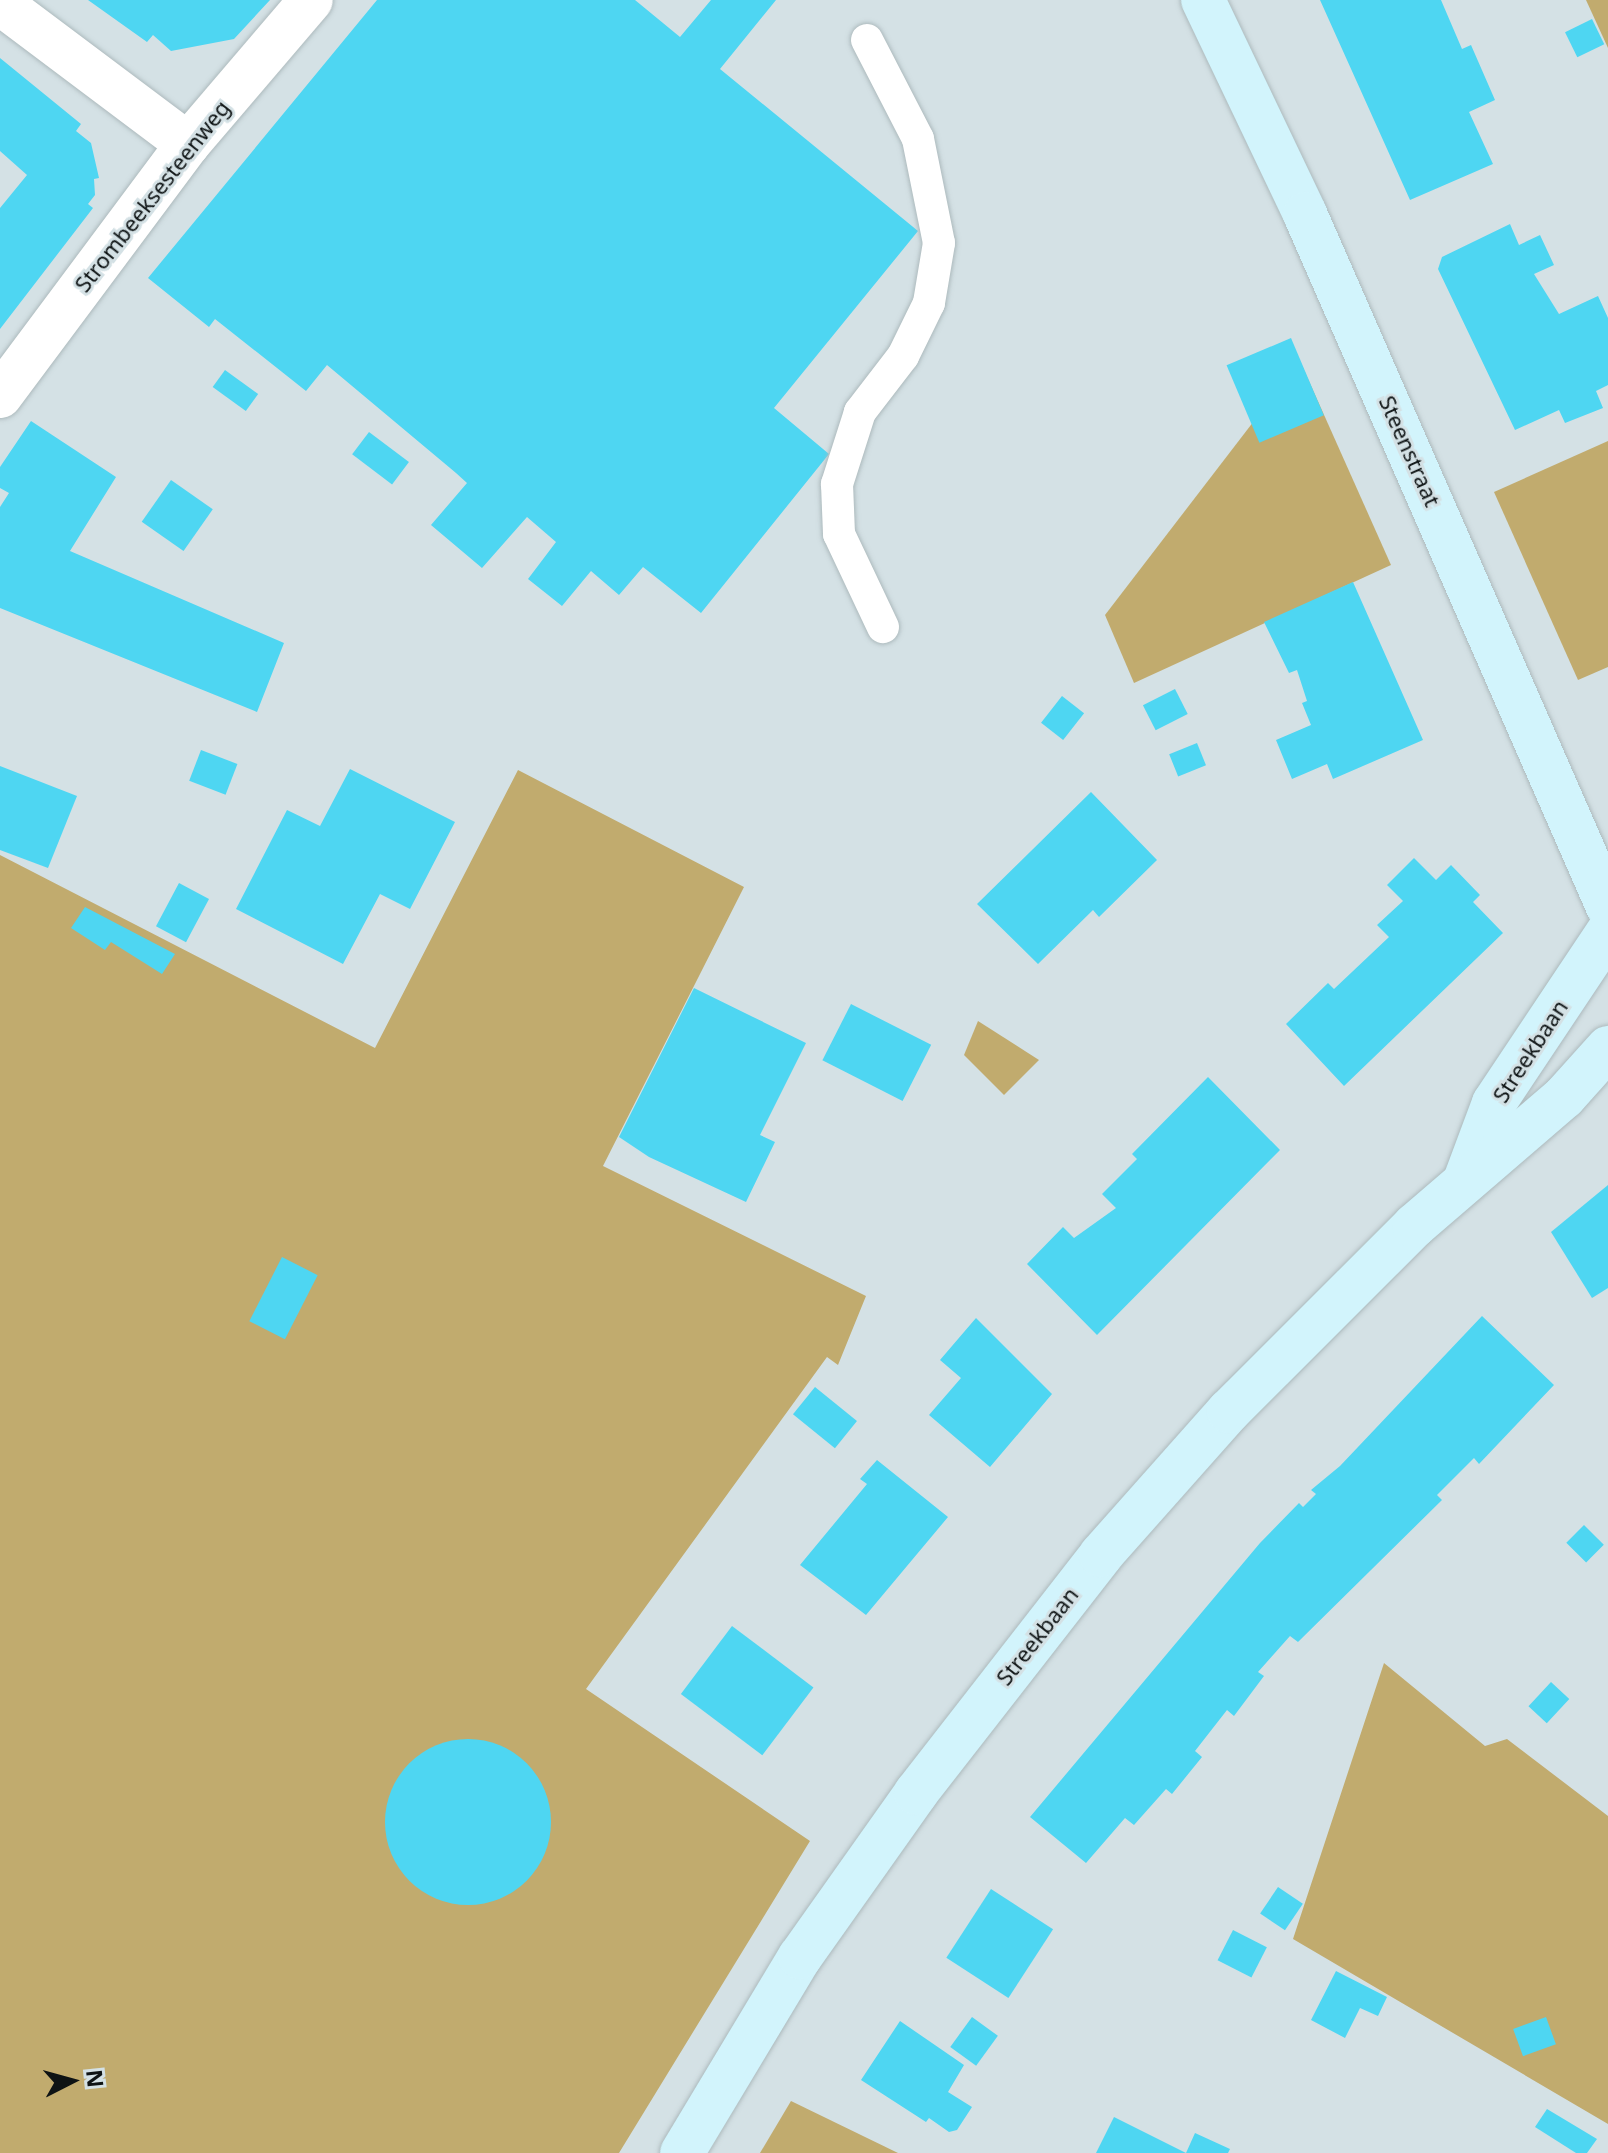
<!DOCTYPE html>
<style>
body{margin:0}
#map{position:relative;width:1608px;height:2153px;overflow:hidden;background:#d4e1e5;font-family:"Noto Sans",sans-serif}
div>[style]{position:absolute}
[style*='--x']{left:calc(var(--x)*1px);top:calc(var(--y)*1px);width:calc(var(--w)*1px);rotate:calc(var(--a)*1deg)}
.green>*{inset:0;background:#c1ab6e}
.building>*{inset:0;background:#4ed6f2;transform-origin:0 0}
.round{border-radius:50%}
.roads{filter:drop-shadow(0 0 2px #adbabd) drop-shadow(0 0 2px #adbabd)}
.lane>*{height:32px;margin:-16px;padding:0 16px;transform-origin:16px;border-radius:16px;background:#fff}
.street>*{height:44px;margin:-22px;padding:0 22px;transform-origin:22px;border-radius:22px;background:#fff}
.secondary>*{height:44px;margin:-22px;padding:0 22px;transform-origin:22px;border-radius:22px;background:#d2f4fc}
span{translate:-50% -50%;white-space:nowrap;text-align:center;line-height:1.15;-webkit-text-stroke:6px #d4e1e5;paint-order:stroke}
.street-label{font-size:22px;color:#0e1314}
.north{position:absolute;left:32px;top:2041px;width:80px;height:80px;-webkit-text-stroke:6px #d4e1e5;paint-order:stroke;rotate:84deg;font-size:22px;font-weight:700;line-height:32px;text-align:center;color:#0e1314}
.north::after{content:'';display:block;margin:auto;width:28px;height:36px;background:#0e1314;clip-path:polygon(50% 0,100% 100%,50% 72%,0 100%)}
</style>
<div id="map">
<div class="green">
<div style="clip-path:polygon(1586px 0,1608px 0,1608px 48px)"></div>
<div style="clip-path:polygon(1300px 361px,1391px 565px,1134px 683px,1105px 615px)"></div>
<div style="clip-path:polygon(1608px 441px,1608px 667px,1578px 680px,1494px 492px)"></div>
<div style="clip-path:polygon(518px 770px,744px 887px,603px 1166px,866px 1296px,838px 1365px,827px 1357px,586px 1689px,810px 1841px,619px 2153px,0 2153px,0 855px,375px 1048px)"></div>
<div style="clip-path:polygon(978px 1021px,1039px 1060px,1004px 1095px,964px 1055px)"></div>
<div style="clip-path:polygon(1384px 1663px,1485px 1746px,1507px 1739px,1608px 1816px,1608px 2124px,1293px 1939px)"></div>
<div style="clip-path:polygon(791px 2101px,898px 2153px,760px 2153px)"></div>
</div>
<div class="building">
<div style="clip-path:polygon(88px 0,270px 0,234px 39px,171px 51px,153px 35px,147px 42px)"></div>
<div style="clip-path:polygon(377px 0,635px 0,680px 37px,711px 0,776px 0,720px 69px,918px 231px,774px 408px,829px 454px,701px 613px,643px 567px,619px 595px,591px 571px,562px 606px,528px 579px,556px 542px,527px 517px,482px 568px,431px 525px,467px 483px,456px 473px,327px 365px,306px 391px,215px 319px,209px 327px,148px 278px)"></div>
<div style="clip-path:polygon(1320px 0,1441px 0,1462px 49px,1471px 45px,1495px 100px,1469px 112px,1493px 164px,1410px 200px)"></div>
<div style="left:1592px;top:19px;width:28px;height:30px;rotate:64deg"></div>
<div style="clip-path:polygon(0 58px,81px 124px,76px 131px,91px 143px,99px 178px,94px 179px,95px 195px,88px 204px,93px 208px,0 329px,0 208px,27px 175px,0 151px)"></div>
<div style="clip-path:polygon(1510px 224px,1519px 245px,1540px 235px,1554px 265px,1534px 274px,1559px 314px,1598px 296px,1608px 318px,1608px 385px,1596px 391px,1603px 408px,1565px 423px,1559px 410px,1515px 430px,1438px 269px,1442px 257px)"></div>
<div style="left:1291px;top:338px;width:84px;height:70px;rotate:67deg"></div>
<div style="left:225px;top:370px;width:41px;height:21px;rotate:36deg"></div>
<div style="clip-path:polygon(31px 421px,116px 477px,70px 551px,284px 643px,257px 712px,0 608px,0 507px,9px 493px,0 488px,0 467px)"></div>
<div style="left:369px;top:432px;width:50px;height:28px;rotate:37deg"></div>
<div style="left:171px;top:480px;width:51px;height:51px;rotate:35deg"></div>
<div style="clip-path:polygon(1353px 582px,1423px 740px,1333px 779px,1327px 764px,1292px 779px,1276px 740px,1311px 725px,1302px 703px,1307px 701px,1297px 670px,1289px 673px,1264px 622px)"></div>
<div style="left:1175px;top:689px;width:28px;height:36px;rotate:63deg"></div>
<div style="left:1062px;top:696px;width:28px;height:34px;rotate:38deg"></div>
<div style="left:1197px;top:743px;width:24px;height:30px;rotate:68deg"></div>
<div style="left:201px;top:750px;width:39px;height:33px;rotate:21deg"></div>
<div style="clip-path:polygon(0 766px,77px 796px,48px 868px,0 850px)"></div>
<div style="clip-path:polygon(350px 769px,455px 822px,410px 909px,380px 894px,343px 964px,236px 909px,287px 810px,320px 826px)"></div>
<div style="clip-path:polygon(1091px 792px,1157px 860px,1099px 917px,1093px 910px,1038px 964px,977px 904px)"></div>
<div style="clip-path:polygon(1414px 858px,1436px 880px,1451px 865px,1480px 895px,1473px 902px,1503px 933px,1344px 1086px,1286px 1024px,1328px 983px,1334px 989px,1389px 937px,1377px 925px,1403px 901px,1387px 885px)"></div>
<div style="left:179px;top:883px;width:34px;height:49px;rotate:28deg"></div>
<div style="clip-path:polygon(85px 907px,175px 954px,162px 974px,111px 942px,105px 950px,71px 928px)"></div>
<div style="clip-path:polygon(694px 988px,806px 1043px,760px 1135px,775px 1142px,746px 1202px,649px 1157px,619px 1137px)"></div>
<div style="left:851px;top:1004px;width:90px;height:63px;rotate:27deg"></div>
<div style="clip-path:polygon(1208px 1077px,1280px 1150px,1097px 1335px,1027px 1264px,1063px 1227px,1074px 1238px,1116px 1208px,1102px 1194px,1137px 1159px,1132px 1154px)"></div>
<div style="clip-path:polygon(1608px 1185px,1608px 1288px,1592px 1298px,1551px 1232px)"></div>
<div style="left:282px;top:1257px;width:40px;height:72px;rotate:27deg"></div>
<div style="clip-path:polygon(1482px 1316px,1554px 1385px,1479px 1464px,1474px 1458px,1437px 1495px,1442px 1500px,1298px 1642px,1290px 1636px,1258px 1672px,1264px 1676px,1234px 1716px,1227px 1710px,1195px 1751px,1202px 1757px,1172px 1794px,1166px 1789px,1134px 1825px,1125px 1818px,1086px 1863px,1030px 1817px,1260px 1543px,1299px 1503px,1303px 1507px,1316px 1494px,1311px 1490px,1340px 1466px)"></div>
<div style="clip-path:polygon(976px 1318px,1052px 1394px,990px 1467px,929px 1415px,961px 1378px,940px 1360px)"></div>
<div style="left:815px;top:1387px;width:54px;height:35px;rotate:39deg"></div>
<div style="clip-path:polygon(877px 1460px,948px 1517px,866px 1615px,800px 1565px,867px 1484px,860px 1479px)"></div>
<div style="left:1584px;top:1525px;width:28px;height:25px;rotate:45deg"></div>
<div style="left:732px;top:1626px;width:102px;height:85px;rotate:37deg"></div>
<div style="left:1551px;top:1682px;width:25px;height:33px;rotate:43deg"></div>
<div class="round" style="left:385px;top:1739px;width:166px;height:166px"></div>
<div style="left:1278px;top:1887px;width:30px;height:32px;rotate:34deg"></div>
<div style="left:991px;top:1889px;width:74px;height:82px;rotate:33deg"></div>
<div style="left:1233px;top:1930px;width:38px;height:34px;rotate:27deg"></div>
<div style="clip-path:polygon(1336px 1971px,1387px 1997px,1378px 2016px,1360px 2008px,1345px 2038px,1311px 2020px)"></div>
<div style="left:972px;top:2017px;width:32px;height:37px;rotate:36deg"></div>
<div style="left:1546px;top:2017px;width:29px;height:35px;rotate:70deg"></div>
<div style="clip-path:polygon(900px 2021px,964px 2065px,948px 2092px,972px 2107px,957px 2130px,949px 2132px,929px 2118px,926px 2122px,861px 2080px)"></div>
<div style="clip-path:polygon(1547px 2109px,1597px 2139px,1587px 2153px,1576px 2153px,1535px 2127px)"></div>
<div style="clip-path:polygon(1114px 2117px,1186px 2153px,1195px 2133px,1230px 2149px,1228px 2153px,1096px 2153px)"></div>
</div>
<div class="roads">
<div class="lane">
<div style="--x:867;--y:40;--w:111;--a:62.7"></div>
<div style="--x:918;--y:139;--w:106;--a:78.6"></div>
<div style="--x:939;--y:243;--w:61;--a:99.5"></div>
<div style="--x:929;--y:303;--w:59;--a:116.1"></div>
<div style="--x:903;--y:356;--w:71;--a:127.5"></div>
<div style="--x:860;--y:412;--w:76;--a:107.7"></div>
<div style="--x:837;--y:484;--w:50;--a:87.7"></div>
<div style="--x:839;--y:534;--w:103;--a:64.7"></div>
</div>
<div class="street">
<div style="--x:0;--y:3;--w:235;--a:36.9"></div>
<div style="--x:0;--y:396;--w:314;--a:-53.3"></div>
<div style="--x:188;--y:144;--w:189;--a:-49.5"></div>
</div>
<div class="secondary">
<div style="--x:1203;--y:0;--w:237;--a:64.5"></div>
<div style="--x:1305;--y:214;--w:756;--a:66.38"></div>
<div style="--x:1466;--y:1178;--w:80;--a:-69.5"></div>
<div style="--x:1494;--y:1103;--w:206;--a:-56.3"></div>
<div style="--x:682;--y:2153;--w:229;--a:-59"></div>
<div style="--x:800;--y:1957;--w:201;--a:-54.7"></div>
<div style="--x:916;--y:1793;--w:301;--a:-52.1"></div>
<div style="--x:1101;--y:1555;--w:193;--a:-48.4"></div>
<div style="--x:1229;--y:1411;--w:262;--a:-45"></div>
<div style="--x:1414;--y:1226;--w:198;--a:-40.7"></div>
<div style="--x:1564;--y:1097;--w:66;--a:-48.1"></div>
</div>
</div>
<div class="street-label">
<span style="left:152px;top:196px;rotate:-52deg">Strombeeksesteenweg</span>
<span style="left:1410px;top:451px;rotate:66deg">Steenstraat</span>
<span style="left:1530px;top:1051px;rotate:-57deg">Streekbaan</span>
<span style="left:1037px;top:1636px;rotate:-52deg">Streekbaan</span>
</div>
<div class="north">N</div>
</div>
